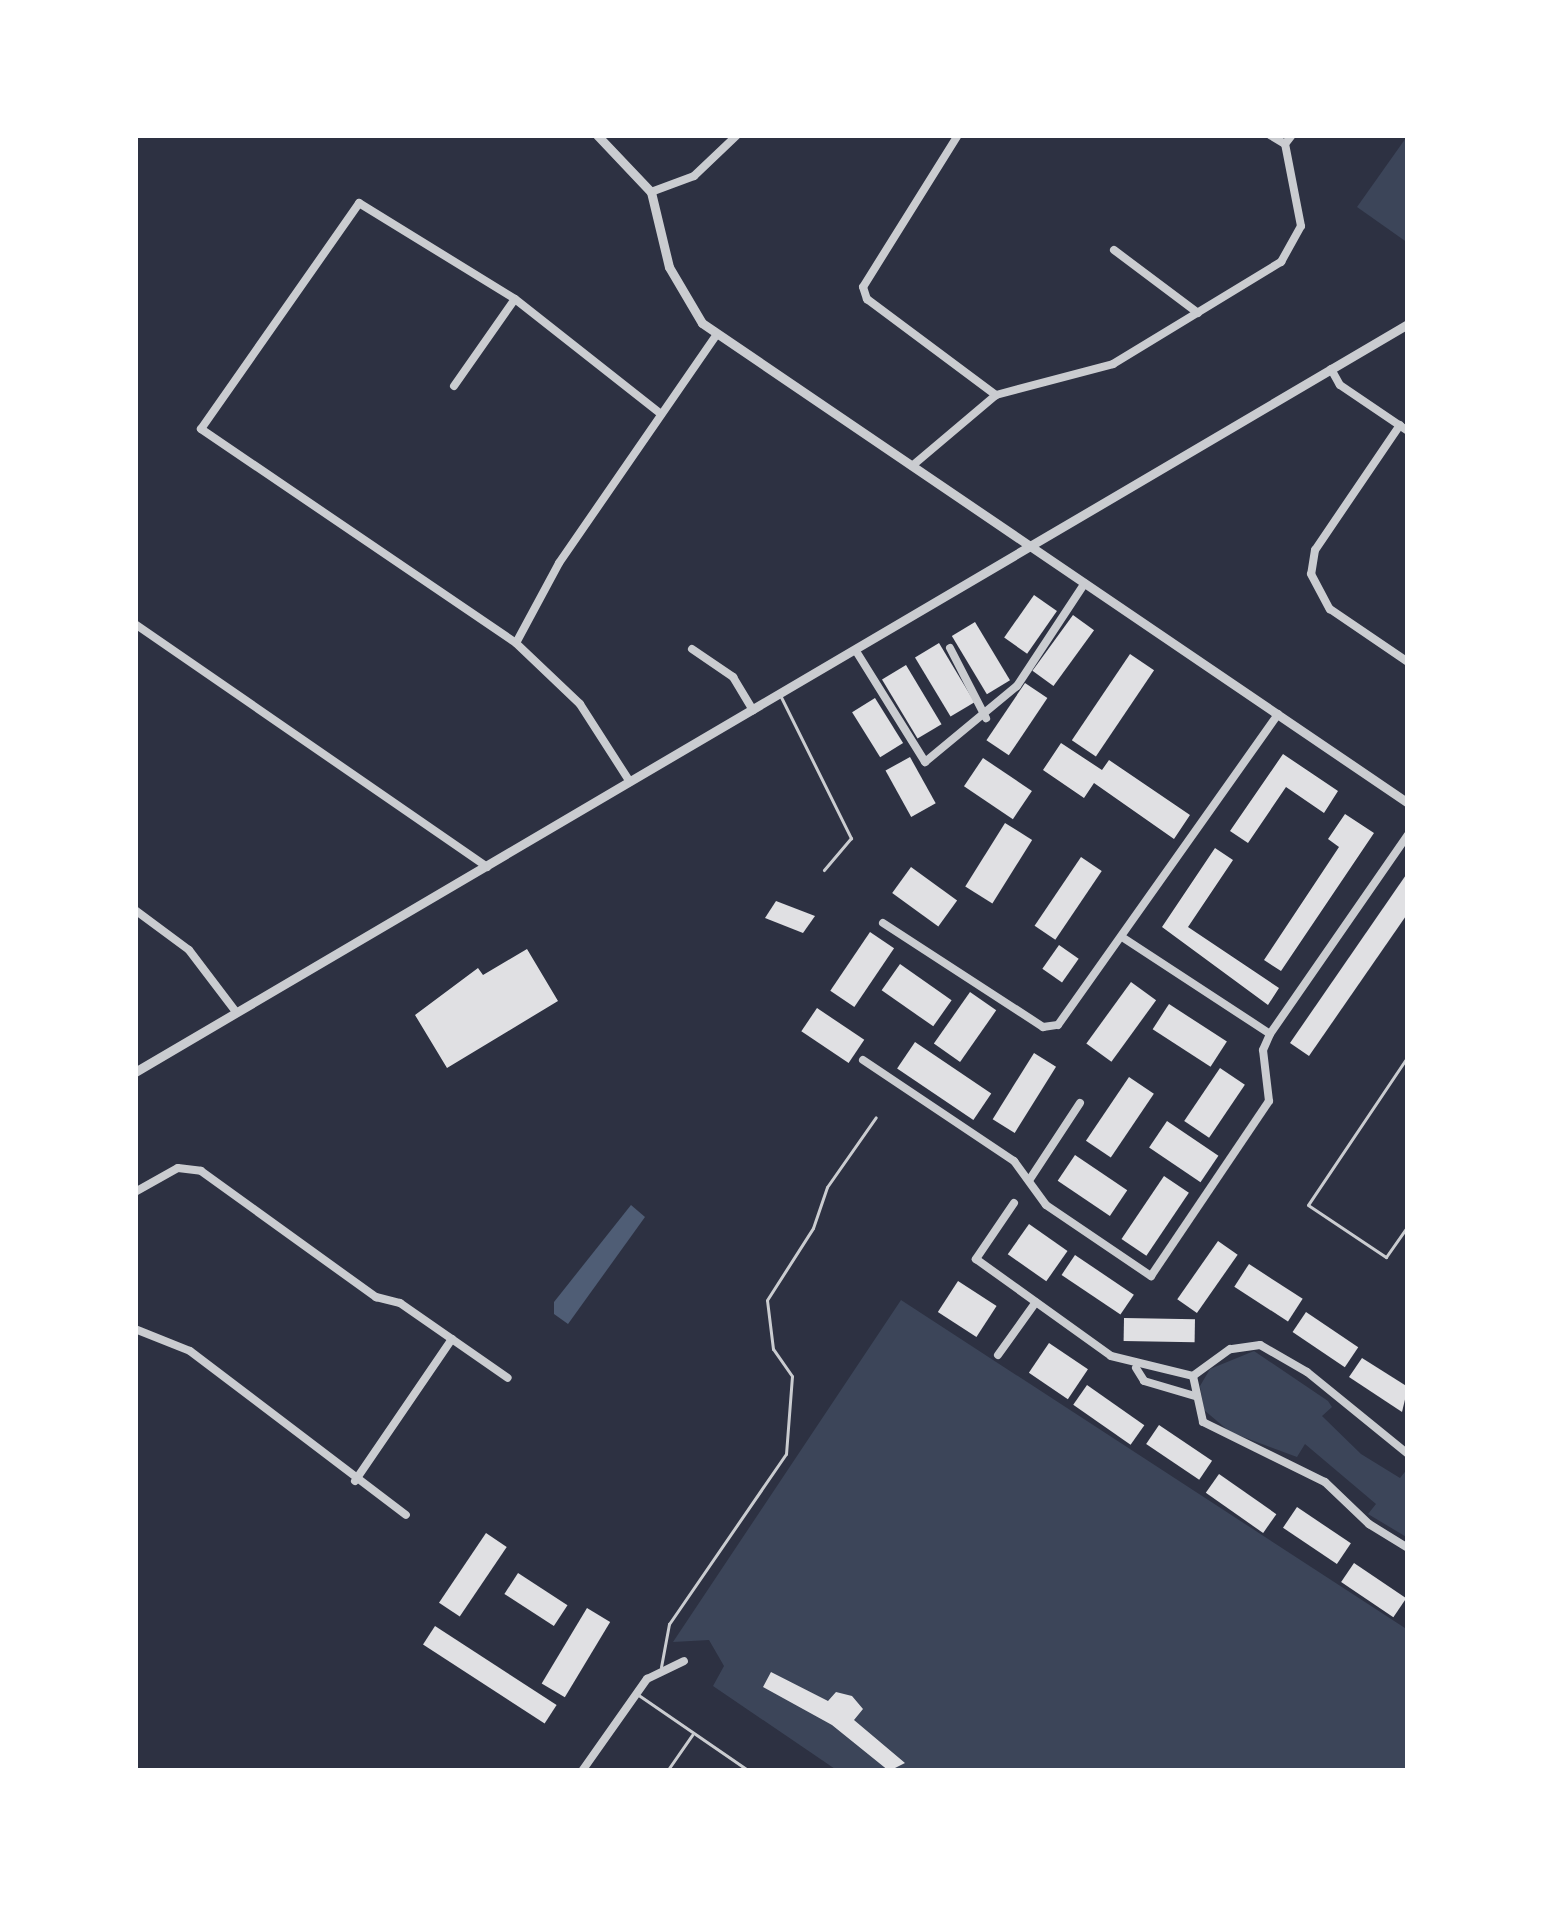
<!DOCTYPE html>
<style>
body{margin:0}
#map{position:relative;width:1543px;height:1906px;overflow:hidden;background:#2d3142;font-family:"PT Sans",sans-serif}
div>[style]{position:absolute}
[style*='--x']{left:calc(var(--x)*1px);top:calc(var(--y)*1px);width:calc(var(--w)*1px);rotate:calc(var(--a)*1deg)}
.green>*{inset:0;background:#3c4559}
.water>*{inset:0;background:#4f5d75}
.building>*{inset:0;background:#e0e0e3;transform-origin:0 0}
.service>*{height:3px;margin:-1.5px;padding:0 1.5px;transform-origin:1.5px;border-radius:1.5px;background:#caccd0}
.minor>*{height:8px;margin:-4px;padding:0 4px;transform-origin:4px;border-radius:4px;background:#caccd0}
.tertiary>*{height:9px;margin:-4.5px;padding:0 4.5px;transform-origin:4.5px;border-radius:4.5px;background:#caccd0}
span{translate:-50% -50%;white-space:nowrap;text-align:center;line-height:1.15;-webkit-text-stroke:12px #fff;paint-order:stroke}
.frame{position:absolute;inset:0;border:138px solid #fff;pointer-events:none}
</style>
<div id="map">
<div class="green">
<div style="clip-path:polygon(1408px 135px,1408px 243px,1357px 207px)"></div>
<div style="clip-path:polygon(901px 1300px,1408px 1630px,1408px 1771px,838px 1771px,713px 1686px,724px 1666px,709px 1640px,673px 1642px)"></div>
<div style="clip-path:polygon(1254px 1351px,1328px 1401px,1332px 1407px,1322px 1416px,1361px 1454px,1400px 1478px,1408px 1468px,1408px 1538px,1368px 1514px,1376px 1504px,1305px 1444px,1297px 1457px,1230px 1432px,1204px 1410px,1200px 1386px,1210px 1369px)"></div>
</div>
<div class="water">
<div style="clip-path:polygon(631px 1205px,645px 1217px,568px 1324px,554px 1314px,554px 1302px)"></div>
</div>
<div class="building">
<div style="left:1034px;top:595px;width:28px;height:52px;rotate:35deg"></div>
<div style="left:1073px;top:615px;width:26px;height:69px;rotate:36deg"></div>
<div style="left:975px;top:622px;width:68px;height:27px;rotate:59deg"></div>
<div style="left:939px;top:643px;width:69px;height:28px;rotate:59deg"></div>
<div style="left:1130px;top:654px;width:29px;height:104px;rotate:34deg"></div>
<div style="left:906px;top:665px;width:69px;height:28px;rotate:59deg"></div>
<div style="left:1025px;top:683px;width:27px;height:69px;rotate:34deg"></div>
<div style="left:875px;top:698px;width:53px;height:27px;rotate:58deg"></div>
<div style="clip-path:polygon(1061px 743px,1102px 770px,1109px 760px,1190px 815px,1174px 839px,1094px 783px,1084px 798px,1043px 770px)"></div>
<div style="clip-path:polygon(1283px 754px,1338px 791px,1324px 813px,1286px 787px,1248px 843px,1230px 831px)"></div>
<div style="left:910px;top:757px;width:53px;height:28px;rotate:61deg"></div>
<div style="left:983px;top:758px;width:59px;height:34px;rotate:34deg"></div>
<div style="clip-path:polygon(1345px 814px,1374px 833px,1281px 971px,1264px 960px,1339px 847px,1328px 839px)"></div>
<div style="left:1005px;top:823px;width:32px;height:75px;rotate:32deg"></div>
<div style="clip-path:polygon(1215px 848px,1233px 860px,1188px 927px,1279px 988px,1268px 1005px,1162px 927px)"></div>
<div style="left:1081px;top:857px;width:25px;height:83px;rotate:34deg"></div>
<div style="left:911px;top:867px;width:57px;height:32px;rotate:36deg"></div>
<div style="clip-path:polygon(1408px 872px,1408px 913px,1309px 1056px,1290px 1043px)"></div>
<div style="clip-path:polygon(776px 901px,815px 916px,803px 933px,765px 918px)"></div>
<div style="left:870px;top:932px;width:29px;height:71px;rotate:34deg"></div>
<div style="left:1059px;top:945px;width:24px;height:29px;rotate:35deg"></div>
<div style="clip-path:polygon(527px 949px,558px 1001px,447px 1068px,415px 1015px,478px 968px,483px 975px)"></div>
<div style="left:900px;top:964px;width:63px;height:32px;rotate:35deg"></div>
<div style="left:1131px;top:982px;width:31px;height:76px;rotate:36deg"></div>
<div style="left:970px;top:992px;width:32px;height:63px;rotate:35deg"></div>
<div style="left:1169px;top:1004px;width:69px;height:30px;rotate:33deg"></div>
<div style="left:817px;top:1008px;width:57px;height:28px;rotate:34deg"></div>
<div style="left:915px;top:1042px;width:92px;height:32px;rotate:34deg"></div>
<div style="left:1034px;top:1053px;width:26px;height:78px;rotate:32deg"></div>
<div style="left:1220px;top:1068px;width:30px;height:64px;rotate:34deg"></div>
<div style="left:1129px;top:1077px;width:30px;height:77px;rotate:34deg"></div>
<div style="left:1167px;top:1121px;width:62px;height:32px;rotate:34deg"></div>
<div style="left:1075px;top:1155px;width:63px;height:31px;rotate:34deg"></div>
<div style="left:1164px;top:1176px;width:30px;height:76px;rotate:34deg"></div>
<div style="left:1029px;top:1224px;width:47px;height:37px;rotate:35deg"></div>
<div style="left:1218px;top:1241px;width:24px;height:71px;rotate:35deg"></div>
<div style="left:1075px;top:1255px;width:71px;height:24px;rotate:34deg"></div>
<div style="left:1249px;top:1264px;width:64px;height:27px;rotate:33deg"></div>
<div style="left:958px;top:1281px;width:46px;height:37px;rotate:33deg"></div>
<div style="left:1306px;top:1312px;width:63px;height:24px;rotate:34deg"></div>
<div style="left:1124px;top:1318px;width:71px;height:23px;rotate:1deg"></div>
<div style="left:1049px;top:1343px;width:47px;height:36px;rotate:34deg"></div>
<div style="clip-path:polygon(1362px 1358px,1408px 1387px,1402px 1412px,1349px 1377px)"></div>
<div style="left:1087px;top:1385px;width:70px;height:24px;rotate:35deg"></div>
<div style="left:1159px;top:1425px;width:64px;height:23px;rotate:34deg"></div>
<div style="left:1219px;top:1474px;width:70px;height:23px;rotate:35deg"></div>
<div style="left:1297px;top:1507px;width:65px;height:25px;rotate:34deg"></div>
<div style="left:486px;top:1533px;width:25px;height:84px;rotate:34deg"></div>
<div style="left:1354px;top:1563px;width:63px;height:23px;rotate:34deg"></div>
<div style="left:518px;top:1573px;width:59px;height:25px;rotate:33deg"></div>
<div style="left:587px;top:1608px;width:27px;height:88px;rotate:31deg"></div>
<div style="left:435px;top:1626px;width:145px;height:22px;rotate:33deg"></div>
<div style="clip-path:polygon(771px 1672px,828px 1701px,836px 1692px,852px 1696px,863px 1709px,854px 1720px,905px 1763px,889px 1771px,832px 1725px,763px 1687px)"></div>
</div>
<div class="service">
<div style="--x:780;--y:695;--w:160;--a:63.6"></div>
<div style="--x:851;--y:838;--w:42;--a:130.2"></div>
<div style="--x:1408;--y:1056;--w:179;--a:123.9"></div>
<div style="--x:1308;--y:1205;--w:94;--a:33.7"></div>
<div style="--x:1386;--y:1257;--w:39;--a:-55"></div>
<div style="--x:661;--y:1667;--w:44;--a:-79.5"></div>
<div style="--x:669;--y:1624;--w:206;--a:-55.5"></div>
<div style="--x:786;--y:1454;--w:78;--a:-85.6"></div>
<div style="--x:792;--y:1376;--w:33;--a:-125"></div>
<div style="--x:773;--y:1349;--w:49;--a:-97"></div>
<div style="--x:767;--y:1300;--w:85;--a:-57.4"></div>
<div style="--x:813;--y:1228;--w:43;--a:-71.1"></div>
<div style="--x:827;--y:1187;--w:85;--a:-55"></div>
<div style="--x:637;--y:1694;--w:136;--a:34.5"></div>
<div style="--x:667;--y:1771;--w:44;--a:-55.2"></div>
</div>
<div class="minor">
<div style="--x:958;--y:135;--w:179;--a:122"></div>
<div style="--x:863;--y:287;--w:13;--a:72"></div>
<div style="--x:867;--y:299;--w:161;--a:36.7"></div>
<div style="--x:1270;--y:135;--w:17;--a:31"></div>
<div style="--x:651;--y:192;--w:46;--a:-20.4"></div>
<div style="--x:694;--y:176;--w:59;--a:-43.6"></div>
<div style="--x:1114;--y:250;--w:105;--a:36.9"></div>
<div style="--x:1331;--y:369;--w:18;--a:61"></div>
<div style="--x:1340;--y:385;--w:82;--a:34.1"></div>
<div style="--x:454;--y:386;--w:106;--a:-55"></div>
<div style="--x:1400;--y:425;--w:151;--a:124.2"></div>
<div style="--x:1315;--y:550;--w:24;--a:99"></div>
<div style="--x:1311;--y:574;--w:40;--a:62"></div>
<div style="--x:1330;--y:609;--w:94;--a:34.2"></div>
<div style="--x:912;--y:466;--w:110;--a:-40.2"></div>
<div style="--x:996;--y:395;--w:121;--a:-14.8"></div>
<div style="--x:1113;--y:364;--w:197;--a:-31.3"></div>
<div style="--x:1281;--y:262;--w:41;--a:-60.9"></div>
<div style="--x:1301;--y:226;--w:84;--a:-101"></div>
<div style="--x:1285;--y:144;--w:11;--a:-52"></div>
<div style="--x:135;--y:624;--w:428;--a:34.6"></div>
<div style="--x:516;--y:643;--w:91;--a:-61.7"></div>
<div style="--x:559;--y:563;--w:278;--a:-55.4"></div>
<div style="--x:950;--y:648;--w:79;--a:62.8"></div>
<div style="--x:692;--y:649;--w:50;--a:34.3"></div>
<div style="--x:733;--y:677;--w:39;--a:59"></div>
<div style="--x:856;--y:651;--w:131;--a:58.1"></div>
<div style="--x:925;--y:762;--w:119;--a:-39.6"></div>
<div style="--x:1017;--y:686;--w:123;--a:-56.6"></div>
<div style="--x:630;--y:782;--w:93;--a:-122.7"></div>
<div style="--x:580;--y:704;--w:88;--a:-136.4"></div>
<div style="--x:516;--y:643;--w:381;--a:-145.8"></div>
<div style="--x:201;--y:429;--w:276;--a:-55"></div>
<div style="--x:359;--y:203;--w:183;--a:31.6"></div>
<div style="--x:515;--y:299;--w:186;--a:38.2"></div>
<div style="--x:135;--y:910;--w:67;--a:36.5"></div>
<div style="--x:189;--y:950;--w:78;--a:52.8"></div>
<div style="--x:883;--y:923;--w:191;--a:33"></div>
<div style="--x:1043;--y:1027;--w:15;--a:-8"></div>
<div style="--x:1058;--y:1025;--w:381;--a:-54.7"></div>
<div style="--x:1125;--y:939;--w:173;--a:33.2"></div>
<div style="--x:863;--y:1060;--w:182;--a:33.8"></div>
<div style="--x:1014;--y:1161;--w:54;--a:54"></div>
<div style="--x:1046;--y:1205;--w:127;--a:34.1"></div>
<div style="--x:1151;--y:1276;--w:211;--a:-56"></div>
<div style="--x:1269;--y:1101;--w:51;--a:-96.7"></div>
<div style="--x:1263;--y:1050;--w:17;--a:-66"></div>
<div style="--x:1270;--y:1034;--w:242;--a:-55.3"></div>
<div style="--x:1030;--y:1179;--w:91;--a:-56.7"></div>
<div style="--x:135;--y:1192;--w:49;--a:-29.2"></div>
<div style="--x:178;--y:1168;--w:23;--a:7"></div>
<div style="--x:201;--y:1171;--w:216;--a:35.8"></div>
<div style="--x:376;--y:1297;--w:25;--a:14"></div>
<div style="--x:400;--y:1303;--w:131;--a:34.8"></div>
<div style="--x:1014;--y:1203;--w:68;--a:124.2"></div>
<div style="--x:976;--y:1259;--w:166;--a:35.7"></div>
<div style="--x:1111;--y:1356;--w:84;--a:13.7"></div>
<div style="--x:135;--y:1329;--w:59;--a:21.8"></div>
<div style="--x:190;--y:1351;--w:271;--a:37.2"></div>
<div style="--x:998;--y:1355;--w:65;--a:-54.4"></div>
<div style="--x:1136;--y:1368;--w:15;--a:58"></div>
<div style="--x:1144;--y:1381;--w:53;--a:16.4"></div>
<div style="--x:1408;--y:1454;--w:130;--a:-140.9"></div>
<div style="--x:1307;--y:1372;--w:54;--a:-150.1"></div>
<div style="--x:1260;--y:1345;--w:30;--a:172"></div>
<div style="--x:1230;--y:1349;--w:46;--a:143.9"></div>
<div style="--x:1193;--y:1376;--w:47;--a:77.7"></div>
<div style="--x:1203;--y:1422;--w:136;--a:26.2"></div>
<div style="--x:1325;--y:1482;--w:61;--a:43.7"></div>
<div style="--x:1369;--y:1524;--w:46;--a:31.6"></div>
<div style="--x:355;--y:1481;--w:172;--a:-55.7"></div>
<div style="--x:582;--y:1771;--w:113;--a:-54.8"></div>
<div style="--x:647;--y:1679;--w:41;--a:-25.9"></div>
</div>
<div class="tertiary">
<div style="--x:597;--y:135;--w:79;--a:46.5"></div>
<div style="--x:651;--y:192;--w:77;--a:76.5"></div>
<div style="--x:669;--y:267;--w:65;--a:59.5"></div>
<div style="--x:702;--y:323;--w:854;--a:34.21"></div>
<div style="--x:135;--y:1072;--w:1476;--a:-30.44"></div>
</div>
<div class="frame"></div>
</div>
